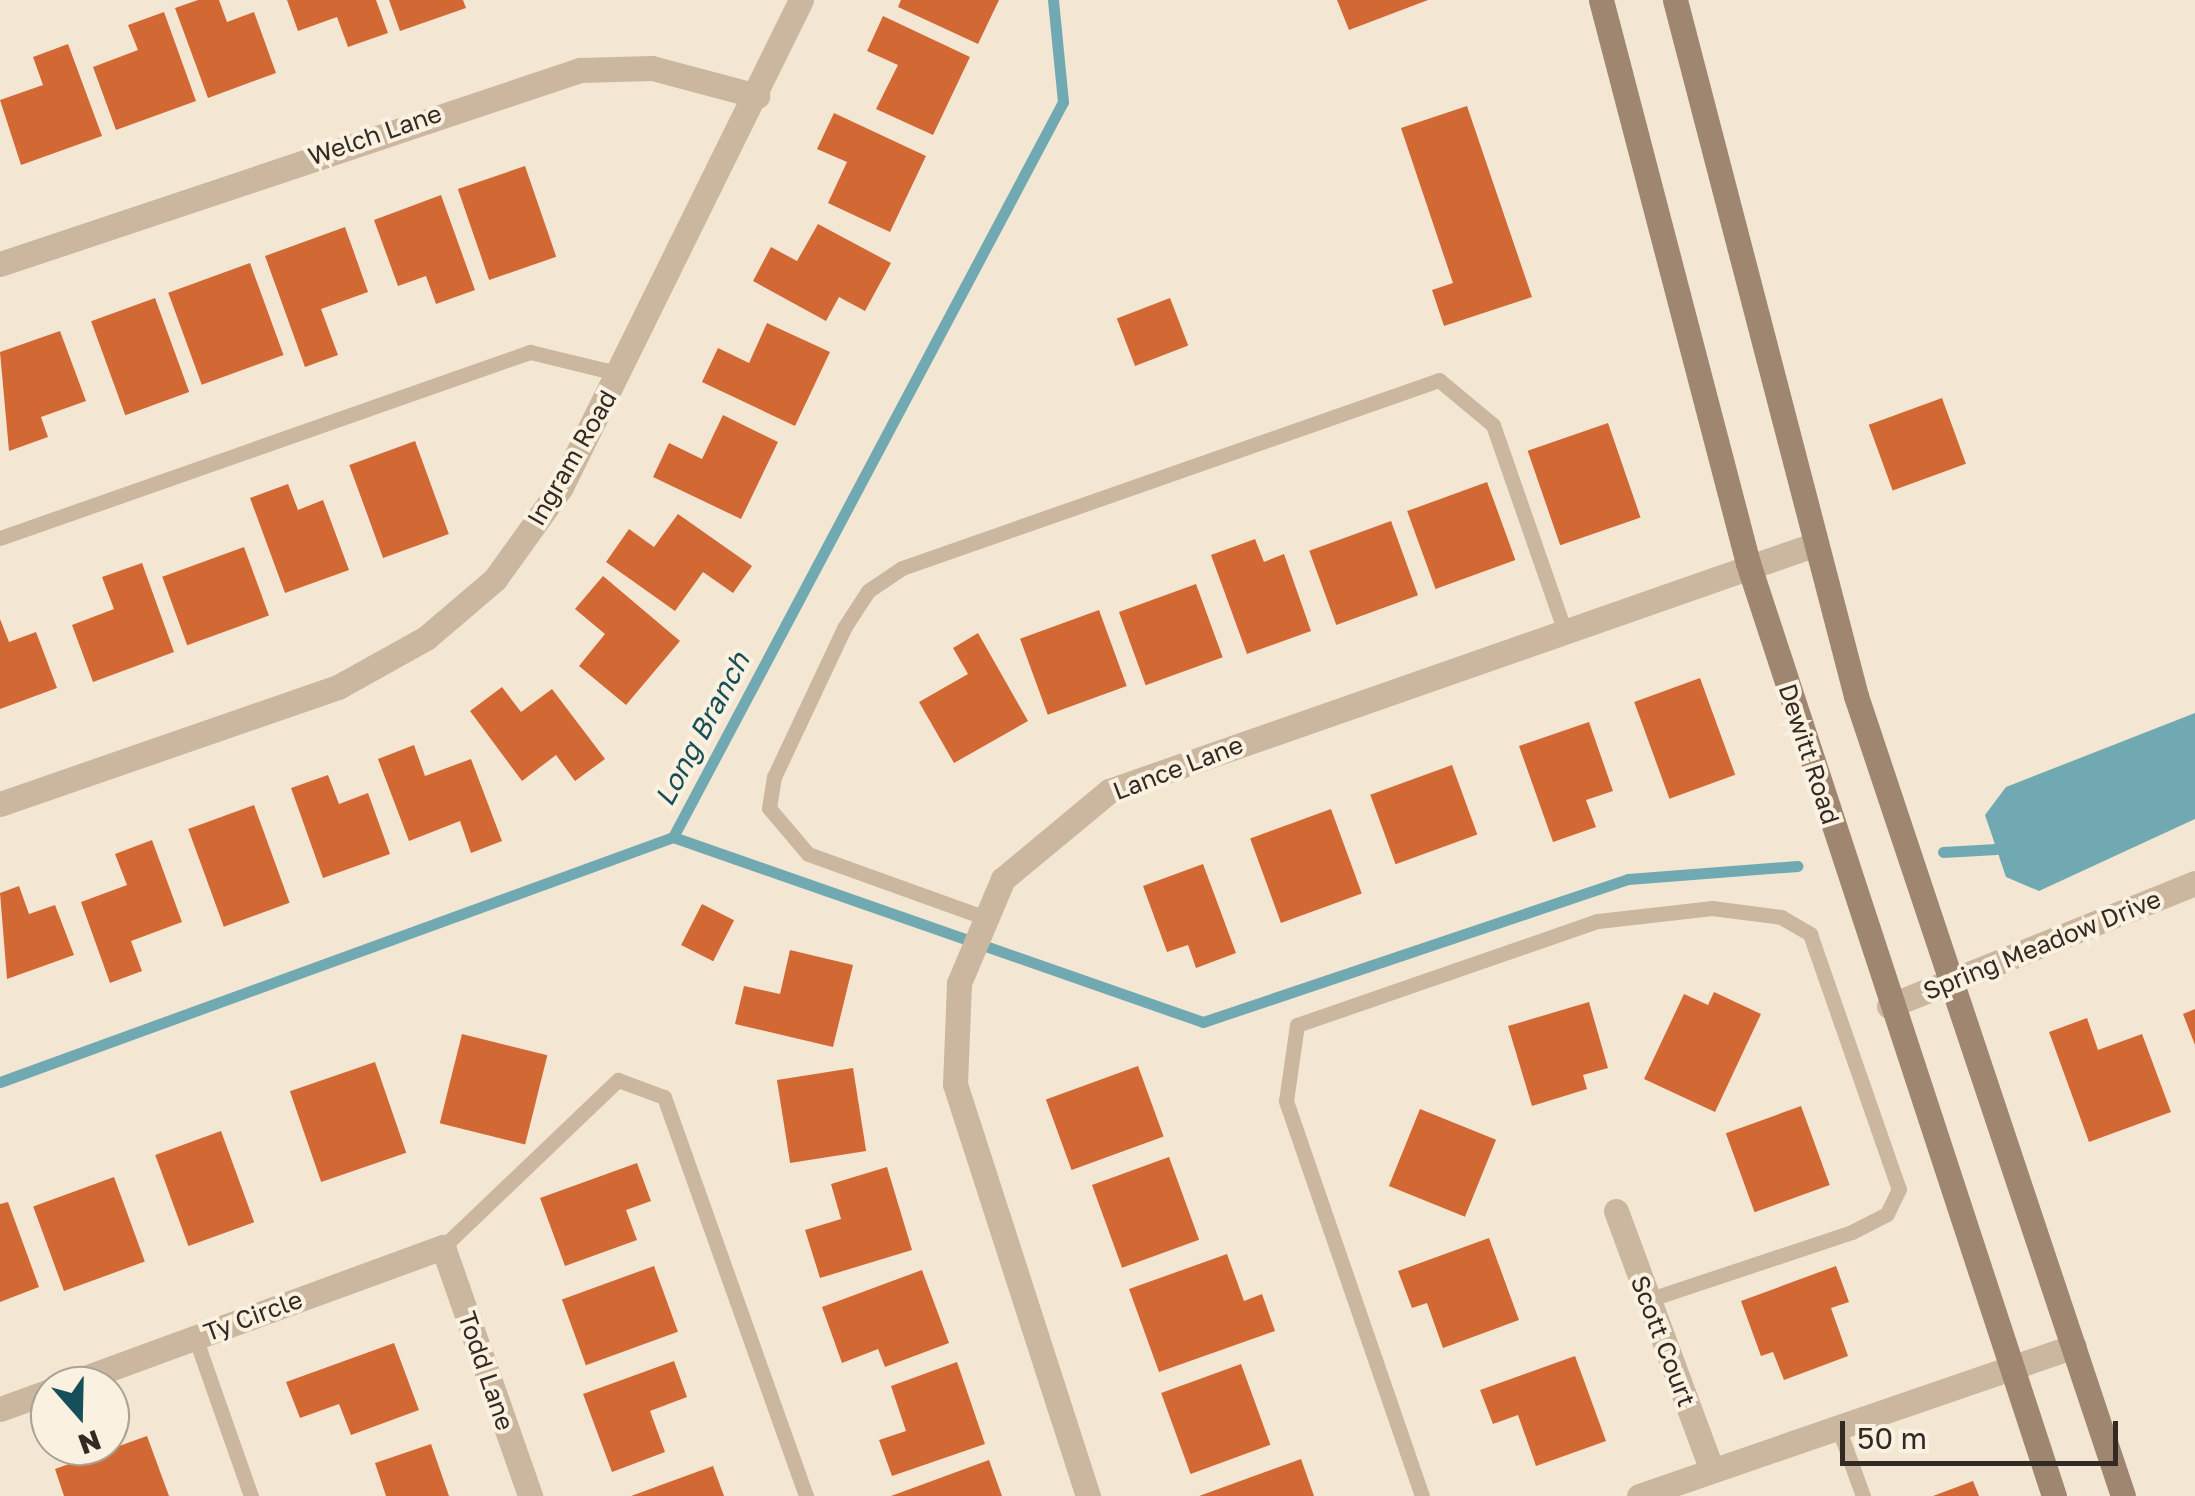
<!DOCTYPE html>
<style>
body{margin:0}
#map{position:relative;width:2195px;height:1496px;overflow:hidden;background:#f3e7d4;font-family:"Golos Text",sans-serif}
div>[style]{position:absolute}
[style*='--x']{left:calc(var(--x)*1px);top:calc(var(--y)*1px);width:calc(var(--w)*1px);rotate:calc(var(--a)*1deg)}
.water>*{inset:0;background:#71a9b2}
.stream>*{height:11px;margin:-5.5px;padding:0 5.5px;transform-origin:5.5px;border-radius:5.5px;background:#71a9b2}
.building>*{inset:0;background:#d26833;transform-origin:0 0}
.lane>*{height:15px;margin:-7.5px;padding:0 7.5px;transform-origin:7.5px;border-radius:7.5px;background:#cbb79f}
.street>*{height:25px;margin:-12.5px;padding:0 12.5px;transform-origin:12.5px;border-radius:12.5px;background:#cbb79f}
.secondary>*{height:25px;margin:-12.5px;padding:0 12.5px;transform-origin:12.5px;border-radius:12.5px;background:#9f8671}
span{translate:-50% -50%;white-space:nowrap;text-align:center;line-height:1.15;-webkit-text-stroke:8px #faf1e0;paint-order:stroke}
.street-label{font-size:25px;color:#342a24}
.water-label{font-size:28px;color:#164e59;font-style:italic}
.north{position:absolute;left:30px;top:1366px;width:100px;height:100px;box-sizing:border-box;background:#faf1e0;border:2px solid #aba195;border-radius:50%;rotate:160deg;font-size:28px;font-weight:700;line-height:40px;text-align:center;color:#342a24}
.north::after{content:'';display:block;margin:auto;width:35px;height:45px;background:#164e59;clip-path:polygon(50% 0,100% 100%,50% 72%,0 100%)}
.scale{position:absolute;left:1840px;top:1421px;width:278px;height:45px;box-sizing:border-box;border:5px solid #342a24;border-top:0;padding-left:12px;font-size:30px;line-height:35px;white-space:nowrap;color:#342a24;-webkit-text-stroke:8px #faf1e0;paint-order:stroke}
</style>
<div id="map">
<div class="water">
<div style="clip-path:polygon(2195px 713px,2195px 819px,2039px 891px,2006px 877px,1985px 815px,2006px 787px)"></div>
</div>
<div class="stream">
<div style="--x:673;--y:837;--w:561;--a:19.24"></div>
<div style="--x:1203;--y:1022;--w:448;--a:-18.6"></div>
<div style="--x:1628;--y:879;--w:170;--a:-4.4"></div>
<div style="--x:1943;--y:852;--w:53;--a:-3.2"></div>
<div style="--x:0;--y:1082;--w:716;--a:-20"></div>
<div style="--x:673;--y:837;--w:832;--a:-62.05"></div>
<div style="--x:1063;--y:102;--w:102;--a:-95.6"></div>
</div>
<div class="building">
<div style="clip-path:polygon(198px 0,219px 0,227px 22px,254px 12px,276px 73px,208px 98px,175px 8px)"></div>
<div style="clip-path:polygon(287px 0,376px 0,388px 33px,348px 47px,337px 17px,298px 31px)"></div>
<div style="clip-path:polygon(389px 0,463px 0,466px 8px,400px 31px)"></div>
<div style="clip-path:polygon(901px 0,999px 0,978px 44px,898px 7px)"></div>
<div style="clip-path:polygon(1337px 0,1428px 0,1349px 30px)"></div>
<div style="clip-path:polygon(164px 12px,196px 101px,116px 130px,93px 67px,138px 50px,128px 25px)"></div>
<div style="clip-path:polygon(883px 16px,970px 57px,933px 135px,876px 109px,898px 65px,867px 51px)"></div>
<div style="clip-path:polygon(68px 44px,102px 136px,21px 165px,0 100px,43px 85px,33px 57px)"></div>
<div style="clip-path:polygon(1467px 106px,1532px 297px,1444px 326px,1432px 290px,1453px 283px,1401px 128px)"></div>
<div style="clip-path:polygon(834px 113px,926px 156px,890px 232px,828px 203px,847px 162px,817px 149px)"></div>
<div style="left:525px;top:166px;width:96px;height:71px;rotate:71deg"></div>
<div style="clip-path:polygon(441px 195px,475px 290px,436px 304px,426px 276px,398px 286px,374px 220px)"></div>
<div style="clip-path:polygon(818px 224px,891px 263px,865px 311px,839px 297px,826px 321px,753px 281px,771px 247px,797px 261px)"></div>
<div style="clip-path:polygon(345px 227px,368px 292px,321px 309px,338px 355px,305px 367px,265px 256px)"></div>
<div style="left:250px;top:263px;width:98px;height:87px;rotate:70deg"></div>
<div style="left:155px;top:298px;width:100px;height:68px;rotate:70deg"></div>
<div style="left:1170px;top:298px;width:51px;height:57px;rotate:69deg"></div>
<div style="clip-path:polygon(767px 323px,830px 352px,795px 426px,702px 382px,718px 348px,749px 363px)"></div>
<div style="clip-path:polygon(60px 331px,86px 401px,41px 417px,48px 437px,9px 451px,0 352px)"></div>
<div style="left:1942px;top:398px;width:70px;height:78px;rotate:70deg"></div>
<div style="clip-path:polygon(723px 415px,778px 442px,741px 519px,653px 477px,669px 443px,702px 459px)"></div>
<div style="left:1608px;top:423px;width:100px;height:85px;rotate:71deg"></div>
<div style="left:415px;top:441px;width:99px;height:70px;rotate:70deg"></div>
<div style="left:1487px;top:482px;width:83px;height:85px;rotate:70deg"></div>
<div style="clip-path:polygon(288px 484px,298px 510px,323px 500px,349px 570px,285px 593px,250px 498px)"></div>
<div style="clip-path:polygon(678px 514px,752px 566px,733px 593px,703px 572px,675px 611px,606px 562px,629px 529px,654px 547px)"></div>
<div style="left:1391px;top:521px;width:79px;height:87px;rotate:70deg"></div>
<div style="clip-path:polygon(1255px 539px,1264px 562px,1284px 554px,1311px 631px,1247px 654px,1211px 555px)"></div>
<div style="left:244px;top:547px;width:73px;height:87px;rotate:70deg"></div>
<div style="clip-path:polygon(142px 563px,174px 652px,93px 682px,72px 625px,114px 609px,102px 577px)"></div>
<div style="clip-path:polygon(603px 576px,680px 641px,626px 705px,579px 666px,605px 634px,575px 609px)"></div>
<div style="left:1196px;top:584px;width:78px;height:82px;rotate:70deg"></div>
<div style="left:1099px;top:610px;width:81px;height:84px;rotate:70deg"></div>
<div style="clip-path:polygon(0 619px,9px 642px,36px 632px,57px 688px,0 709px)"></div>
<div style="clip-path:polygon(978px 633px,1028px 721px,954px 763px,919px 702px,968px 674px,953px 648px)"></div>
<div style="left:1700px;top:678px;width:103px;height:70px;rotate:70deg"></div>
<div style="clip-path:polygon(502px 687px,521px 712px,552px 689px,605px 759px,575px 781px,556px 755px,522px 781px,470px 711px)"></div>
<div style="clip-path:polygon(1589px 722px,1613px 791px,1586px 800px,1596px 827px,1553px 842px,1519px 746px)"></div>
<div style="clip-path:polygon(414px 745px,425px 776px,471px 759px,502px 841px,471px 853px,460px 821px,409px 841px,378px 759px)"></div>
<div style="left:1452px;top:765px;width:74px;height:87px;rotate:70deg"></div>
<div style="clip-path:polygon(328px 775px,339px 804px,368px 793px,390px 854px,323px 878px,291px 788px)"></div>
<div style="left:254px;top:805px;width:104px;height:70px;rotate:70deg"></div>
<div style="left:1331px;top:809px;width:90px;height:86px;rotate:70deg"></div>
<div style="clip-path:polygon(152px 840px,182px 922px,131px 941px,142px 971px,110px 983px,81px 902px,127px 885px,115px 854px)"></div>
<div style="clip-path:polygon(1203px 864px,1236px 953px,1196px 968px,1188px 945px,1167px 952px,1143px 886px)"></div>
<div style="clip-path:polygon(19px 886px,29px 914px,55px 905px,74px 955px,7px 979px,0 893px)"></div>
<div style="left:702px;top:904px;width:36px;height:46px;rotate:27deg"></div>
<div style="clip-path:polygon(790px 950px,853px 965px,833px 1047px,735px 1024px,744px 986px,780px 994px)"></div>
<div style="clip-path:polygon(1714px 992px,1761px 1014px,1715px 1112px,1644px 1079px,1684px 994px,1708px 1005px)"></div>
<div style="clip-path:polygon(1589px 1002px,1608px 1068px,1583px 1075px,1587px 1089px,1532px 1106px,1508px 1026px)"></div>
<div style="clip-path:polygon(2195px 1009px,2195px 1045px,2183px 1014px)"></div>
<div style="clip-path:polygon(2087px 1018px,2098px 1050px,2142px 1034px,2171px 1112px,2089px 1142px,2049px 1032px)"></div>
<div style="left:462px;top:1034px;width:88px;height:92px;rotate:14deg"></div>
<div style="left:375px;top:1062px;width:96px;height:90px;rotate:71deg"></div>
<div style="left:1138px;top:1066px;width:75px;height:98px;rotate:70deg"></div>
<div style="left:853px;top:1068px;width:84px;height:77px;rotate:81deg"></div>
<div style="left:1801px;top:1106px;width:84px;height:80px;rotate:70deg"></div>
<div style="left:1420px;top:1109px;width:82px;height:83px;rotate:22deg"></div>
<div style="left:221px;top:1131px;width:97px;height:70px;rotate:70deg"></div>
<div style="left:1169px;top:1157px;width:88px;height:82px;rotate:70deg"></div>
<div style="clip-path:polygon(637px 1163px,651px 1201px,626px 1210px,637px 1240px,565px 1266px,540px 1198px)"></div>
<div style="clip-path:polygon(887px 1167px,912px 1250px,820px 1278px,805px 1230px,841px 1219px,831px 1184px)"></div>
<div style="left:114px;top:1177px;width:90px;height:86px;rotate:70deg"></div>
<div style="clip-path:polygon(8px 1202px,39px 1287px,0 1302px,0 1204px)"></div>
<div style="clip-path:polygon(1489px 1238px,1519px 1320px,1443px 1348px,1427px 1303px,1412px 1308px,1398px 1271px)"></div>
<div style="clip-path:polygon(1227px 1254px,1244px 1301px,1262px 1294px,1275px 1331px,1159px 1372px,1129px 1289px)"></div>
<div style="left:654px;top:1266px;width:70px;height:98px;rotate:70deg"></div>
<div style="clip-path:polygon(1836px 1266px,1849px 1302px,1831px 1308px,1848px 1356px,1784px 1380px,1773px 1352px,1761px 1356px,1741px 1301px)"></div>
<div style="clip-path:polygon(922px 1270px,949px 1343px,885px 1367px,878px 1349px,842px 1363px,822px 1307px)"></div>
<div style="clip-path:polygon(394px 1343px,419px 1410px,351px 1435px,339px 1404px,300px 1418px,286px 1382px)"></div>
<div style="clip-path:polygon(1575px 1356px,1606px 1441px,1536px 1466px,1518px 1415px,1493px 1424px,1480px 1390px)"></div>
<div style="clip-path:polygon(674px 1361px,687px 1397px,650px 1411px,665px 1452px,612px 1472px,583px 1394px)"></div>
<div style="clip-path:polygon(957px 1362px,985px 1444px,892px 1476px,879px 1440px,906px 1431px,891px 1386px)"></div>
<div style="left:1241px;top:1364px;width:86px;height:85px;rotate:70deg"></div>
<div style="clip-path:polygon(147px 1436px,169px 1496px,64px 1496px,55px 1469px)"></div>
<div style="clip-path:polygon(431px 1444px,449px 1496px,386px 1496px,375px 1463px)"></div>
<div style="clip-path:polygon(1301px 1459px,1314px 1496px,1199px 1496px)"></div>
<div style="clip-path:polygon(989px 1460px,1002px 1496px,891px 1496px)"></div>
<div style="clip-path:polygon(713px 1466px,724px 1496px,631px 1496px)"></div>
<div style="clip-path:polygon(1973px 1481px,1979px 1496px,1933px 1496px)"></div>
</div>
<div class="lane">
<div style="--x:0;--y:538;--w:562;--a:-19.34"></div>
<div style="--x:530;--y:352;--w:94;--a:13.6"></div>
<div style="--x:986;--y:918;--w:189;--a:-160.2"></div>
<div style="--x:808;--y:854;--w:60;--a:-130.3"></div>
<div style="--x:769;--y:808;--w:31;--a:-81"></div>
<div style="--x:774;--y:777;--w:165;--a:-64.8"></div>
<div style="--x:844;--y:628;--w:44;--a:-57"></div>
<div style="--x:868;--y:591;--w:41;--a:-34.1"></div>
<div style="--x:902;--y:568;--w:569;--a:-19.29"></div>
<div style="--x:1439;--y:380;--w:70;--a:39.8"></div>
<div style="--x:1493;--y:425;--w:216;--a:70.8"></div>
<div style="--x:443;--y:1247;--w:242;--a:-43.7"></div>
<div style="--x:618;--y:1080;--w:49;--a:20.3"></div>
<div style="--x:664;--y:1097;--w:424;--a:70.4"></div>
<div style="--x:195;--y:1337;--w:169;--a:70.6"></div>
<div style="--x:1838;--y:1427;--w:73;--a:70.1"></div>
<div style="--x:1422;--y:1496;--w:418;--a:-109"></div>
<div style="--x:1286;--y:1101;--w:77;--a:-81.8"></div>
<div style="--x:1297;--y:1025;--w:318;--a:-19.1"></div>
<div style="--x:1598;--y:921;--w:115;--a:-6.5"></div>
<div style="--x:1712;--y:908;--w:70;--a:7.4"></div>
<div style="--x:1781;--y:917;--w:34;--a:30"></div>
<div style="--x:1810;--y:934;--w:270;--a:70.8"></div>
<div style="--x:1899;--y:1189;--w:28;--a:116"></div>
<div style="--x:1887;--y:1214;--w:39;--a:153"></div>
<div style="--x:1852;--y:1232;--w:215;--a:161.6"></div>
</div>
<div class="street">
<div style="--x:0;--y:264;--w:612;--a:-18.49"></div>
<div style="--x:580;--y:70;--w:72;--a:-1.6"></div>
<div style="--x:652;--y:68;--w:109;--a:14.9"></div>
<div style="--x:0;--y:804;--w:358;--a:-19.1"></div>
<div style="--x:338;--y:687;--w:101;--a:-29.1"></div>
<div style="--x:426;--y:638;--w:91;--a:-40.5"></div>
<div style="--x:495;--y:579;--w:113;--a:-54.3"></div>
<div style="--x:561;--y:487;--w:543;--a:-63.77"></div>
<div style="--x:1889;--y:1006;--w:330;--a:-21.9"></div>
<div style="--x:1616;--y:1211;--w:276;--a:69.7"></div>
<div style="--x:63;--y:1386;--w:405;--a:-20.1"></div>
<div style="--x:443;--y:1247;--w:264;--a:70.7"></div>
<div style="--x:0;--y:1409;--w:53;--a:-19.8"></div>
<div style="--x:1088;--y:1496;--w:433;--a:-107.9"></div>
<div style="--x:955;--y:1084;--w:101;--a:-87.7"></div>
<div style="--x:959;--y:983;--w:113;--a:-67.1"></div>
<div style="--x:1003;--y:879;--w:138;--a:-39.7"></div>
<div style="--x:1109;--y:791;--w:749;--a:-19.26"></div>
<div style="--x:1639;--y:1496;--w:460;--a:-19"></div>
</div>
<div class="secondary">
<div style="--x:1601;--y:0;--w:582;--a:75.37"></div>
<div style="--x:1748;--y:563;--w:982;--a:71.84"></div>
<div style="--x:1675;--y:0;--w:719;--a:75.42"></div>
<div style="--x:1856;--y:696;--w:843;--a:71.54"></div>
</div>
<div class="street-label">
<span style="left:375px;top:135px;rotate:-19deg">Welch Lane</span>
<span style="left:572px;top:458px;rotate:-60deg">Ingram Road</span>
<span style="left:1809px;top:754px;rotate:72deg">Dewitt Road</span>
<span style="left:1178px;top:768px;rotate:-21deg">Lance Lane</span>
<span style="left:2042px;top:945px;rotate:-22deg">Spring Meadow Drive</span>
<span style="left:253px;top:1316px;rotate:-20deg">Ty Circle</span>
<span style="left:1663px;top:1341px;rotate:69deg">Scott Court</span>
<span style="left:486px;top:1371px;rotate:71deg">Todd Lane</span>
</div>
<div class="water-label">
<span style="left:702px;top:729px;rotate:-62deg">Long Branch</span>
</div>
<div class="north">N</div>
<div class="scale">50 m</div>
</div>
